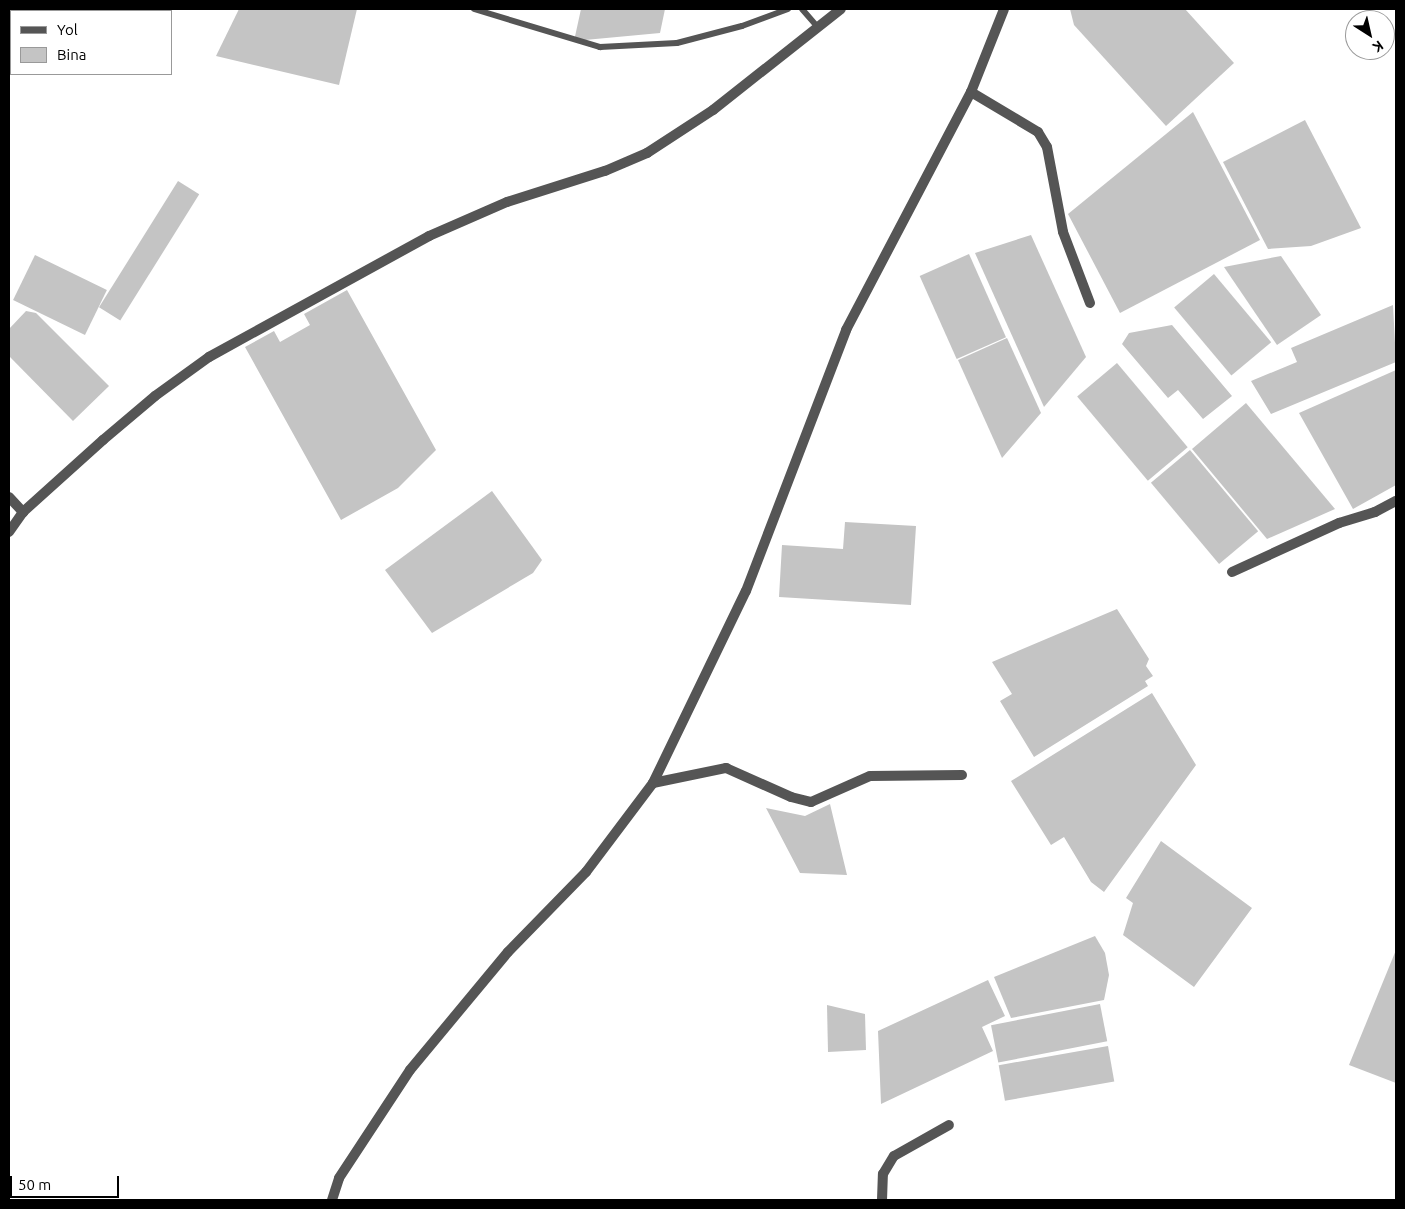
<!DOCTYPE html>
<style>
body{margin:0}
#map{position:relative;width:1405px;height:1209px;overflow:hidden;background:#fff;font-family:Ubuntu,sans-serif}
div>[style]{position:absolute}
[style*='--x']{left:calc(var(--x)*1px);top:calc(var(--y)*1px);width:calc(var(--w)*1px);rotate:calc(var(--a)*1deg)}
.building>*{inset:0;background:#c4c4c4;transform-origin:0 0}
.lane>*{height:6px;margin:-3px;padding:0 3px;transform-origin:3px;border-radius:3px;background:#555}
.street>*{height:10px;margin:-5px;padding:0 5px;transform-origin:5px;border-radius:5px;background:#555}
span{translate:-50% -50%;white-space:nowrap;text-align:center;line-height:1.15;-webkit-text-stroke:4px #fff;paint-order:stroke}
.frame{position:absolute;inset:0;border:10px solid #000;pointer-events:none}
.legend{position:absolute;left:10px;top:10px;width:162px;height:65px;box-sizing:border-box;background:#fff;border:1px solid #999;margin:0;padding:6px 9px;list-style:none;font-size:15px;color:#000}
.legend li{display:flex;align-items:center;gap:10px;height:25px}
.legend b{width:25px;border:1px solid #999}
.north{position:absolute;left:1345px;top:10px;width:50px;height:50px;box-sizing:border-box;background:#fff;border:1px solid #999;border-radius:50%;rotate:145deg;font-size:14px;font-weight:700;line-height:20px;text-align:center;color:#000}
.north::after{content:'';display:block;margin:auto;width:18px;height:22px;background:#000;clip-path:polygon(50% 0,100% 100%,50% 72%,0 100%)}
.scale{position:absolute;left:10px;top:1176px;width:109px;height:22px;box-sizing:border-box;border:2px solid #000;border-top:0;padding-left:6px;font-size:15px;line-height:18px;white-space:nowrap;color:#000;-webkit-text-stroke:4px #fff;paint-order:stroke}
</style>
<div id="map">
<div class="building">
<div style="clip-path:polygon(9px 9px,50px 9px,53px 10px,11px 11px,11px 37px)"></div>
<div style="clip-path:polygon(239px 9px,357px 9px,339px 85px,216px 56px)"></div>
<div style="clip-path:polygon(581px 9px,665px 9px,660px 33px,574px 41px)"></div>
<div style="clip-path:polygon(1070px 9px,1185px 9px,1234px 63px,1166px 126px,1074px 25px)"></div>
<div style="clip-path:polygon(1193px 112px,1260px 240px,1120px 313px,1068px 214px)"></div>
<div style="clip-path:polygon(1305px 120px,1361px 228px,1311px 246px,1268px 249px,1223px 162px)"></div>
<div style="left:178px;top:181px;width:25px;height:149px;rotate:32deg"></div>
<div style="clip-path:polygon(1031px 235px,1086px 357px,1044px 407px,975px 253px)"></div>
<div style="left:969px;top:254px;width:91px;height:54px;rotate:66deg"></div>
<div style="left:35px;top:255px;width:80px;height:50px;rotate:26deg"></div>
<div style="clip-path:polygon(1281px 256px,1321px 315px,1277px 345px,1224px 267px)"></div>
<div style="left:1214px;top:274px;width:89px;height:52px;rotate:50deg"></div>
<div style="clip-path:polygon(347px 290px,436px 450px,398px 488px,341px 520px,245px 347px,274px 331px,280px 342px,310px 325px,304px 314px)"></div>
<div style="clip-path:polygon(1393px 305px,1396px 362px,1271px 414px,1251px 381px,1297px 362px,1291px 348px)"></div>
<div style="clip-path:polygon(26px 311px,36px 313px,109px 386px,73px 421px,9px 356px,9px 329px)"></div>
<div style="clip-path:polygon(1172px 325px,1232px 396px,1203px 419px,1178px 390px,1168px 398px,1122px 344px,1129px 333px)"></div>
<div style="clip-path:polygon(1007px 338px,1041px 413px,1002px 458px,958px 360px)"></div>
<div style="left:1117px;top:363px;width:110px;height:52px;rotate:50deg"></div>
<div style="clip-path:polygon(1396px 370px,1396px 485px,1353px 509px,1299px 413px)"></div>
<div style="clip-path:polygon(1246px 403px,1335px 509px,1267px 539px,1192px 449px)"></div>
<div style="left:1190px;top:450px;width:106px;height:51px;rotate:50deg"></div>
<div style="clip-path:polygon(492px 491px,542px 560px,533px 573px,432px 633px,385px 570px)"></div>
<div style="clip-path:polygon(845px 522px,916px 526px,911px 605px,779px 597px,782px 545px,843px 549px)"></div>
<div style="clip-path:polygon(1117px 609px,1149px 659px,1146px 666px,1153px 676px,1145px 681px,1148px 686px,1034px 757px,1000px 701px,1012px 694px,992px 662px)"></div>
<div style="clip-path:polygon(1152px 693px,1196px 765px,1104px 892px,1091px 882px,1064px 837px,1051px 845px,1011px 781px)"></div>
<div style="clip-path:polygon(830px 804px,847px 875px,800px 873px,766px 808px,805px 816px)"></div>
<div style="clip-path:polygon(1161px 841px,1252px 908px,1194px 987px,1123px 935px,1133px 903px,1126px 898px)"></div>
<div style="clip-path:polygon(1095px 936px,1105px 953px,1109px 975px,1104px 1000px,1011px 1018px,994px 977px)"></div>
<div style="clip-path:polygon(1396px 950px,1396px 1083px,1349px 1065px)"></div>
<div style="clip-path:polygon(988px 980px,1005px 1016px,982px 1027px,993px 1051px,881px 1104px,878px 1031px)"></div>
<div style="left:1100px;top:1004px;width:38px;height:111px;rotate:79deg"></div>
<div style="clip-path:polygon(827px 1005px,865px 1014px,866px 1050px,828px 1052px)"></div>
<div style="left:1108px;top:1046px;width:36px;height:111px;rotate:80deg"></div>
</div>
<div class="lane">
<div style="--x:474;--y:9;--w:132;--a:16.8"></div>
<div style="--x:600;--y:47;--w:77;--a:-3"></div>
<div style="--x:677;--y:43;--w:67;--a:-14.7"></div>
<div style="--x:742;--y:26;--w:49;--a:-20.3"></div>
<div style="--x:802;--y:9;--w:23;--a:49"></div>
</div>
<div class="street">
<div style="--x:971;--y:92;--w:78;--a:30.8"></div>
<div style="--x:1038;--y:132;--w:17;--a:59"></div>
<div style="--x:1047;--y:147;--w:86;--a:79.3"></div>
<div style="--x:1063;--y:232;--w:76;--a:69.2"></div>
<div style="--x:9;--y:497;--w:21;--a:47"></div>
<div style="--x:9;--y:532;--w:24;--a:-55"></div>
<div style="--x:23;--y:512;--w:108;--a:-42"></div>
<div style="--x:103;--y:440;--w:68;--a:-40.2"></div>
<div style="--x:155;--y:396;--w:67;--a:-35.8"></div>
<div style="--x:209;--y:357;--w:251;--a:-28.8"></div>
<div style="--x:429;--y:236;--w:85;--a:-23.6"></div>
<div style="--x:507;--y:202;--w:103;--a:-17.6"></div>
<div style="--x:605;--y:171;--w:46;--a:-23.2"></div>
<div style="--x:647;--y:153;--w:79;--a:-33.1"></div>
<div style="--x:713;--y:110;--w:163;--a:-38.3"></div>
<div style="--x:1232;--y:572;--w:118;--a:-24.6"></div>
<div style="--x:1339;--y:523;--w:38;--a:-17"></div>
<div style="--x:1375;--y:512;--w:24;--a:-28"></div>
<div style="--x:653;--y:783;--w:75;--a:-11.6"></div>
<div style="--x:726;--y:768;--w:71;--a:24"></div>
<div style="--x:791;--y:797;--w:21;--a:14"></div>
<div style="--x:811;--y:802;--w:64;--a:-23.8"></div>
<div style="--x:870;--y:776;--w:92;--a:-0.6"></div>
<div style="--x:332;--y:1200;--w:23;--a:-72"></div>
<div style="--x:339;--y:1178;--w:129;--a:-56.7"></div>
<div style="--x:410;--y:1070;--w:153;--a:-50.3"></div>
<div style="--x:508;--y:952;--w:112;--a:-45.7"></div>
<div style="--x:586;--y:872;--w:111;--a:-53"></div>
<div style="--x:653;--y:783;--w:213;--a:-64.2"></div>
<div style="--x:746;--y:591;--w:280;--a:-69"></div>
<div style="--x:846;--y:330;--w:269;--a:-62.3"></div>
<div style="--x:971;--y:92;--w:89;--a:-68.3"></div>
<div style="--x:882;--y:1200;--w:26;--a:-88"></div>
<div style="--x:883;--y:1174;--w:21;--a:-59"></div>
<div style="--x:894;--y:1156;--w:63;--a:-29.4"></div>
</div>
<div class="frame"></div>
<ul class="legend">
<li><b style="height:6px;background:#555"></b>Yol</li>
<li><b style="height:14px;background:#c4c4c4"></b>Bina</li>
</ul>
<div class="north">K</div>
<div class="scale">50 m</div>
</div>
